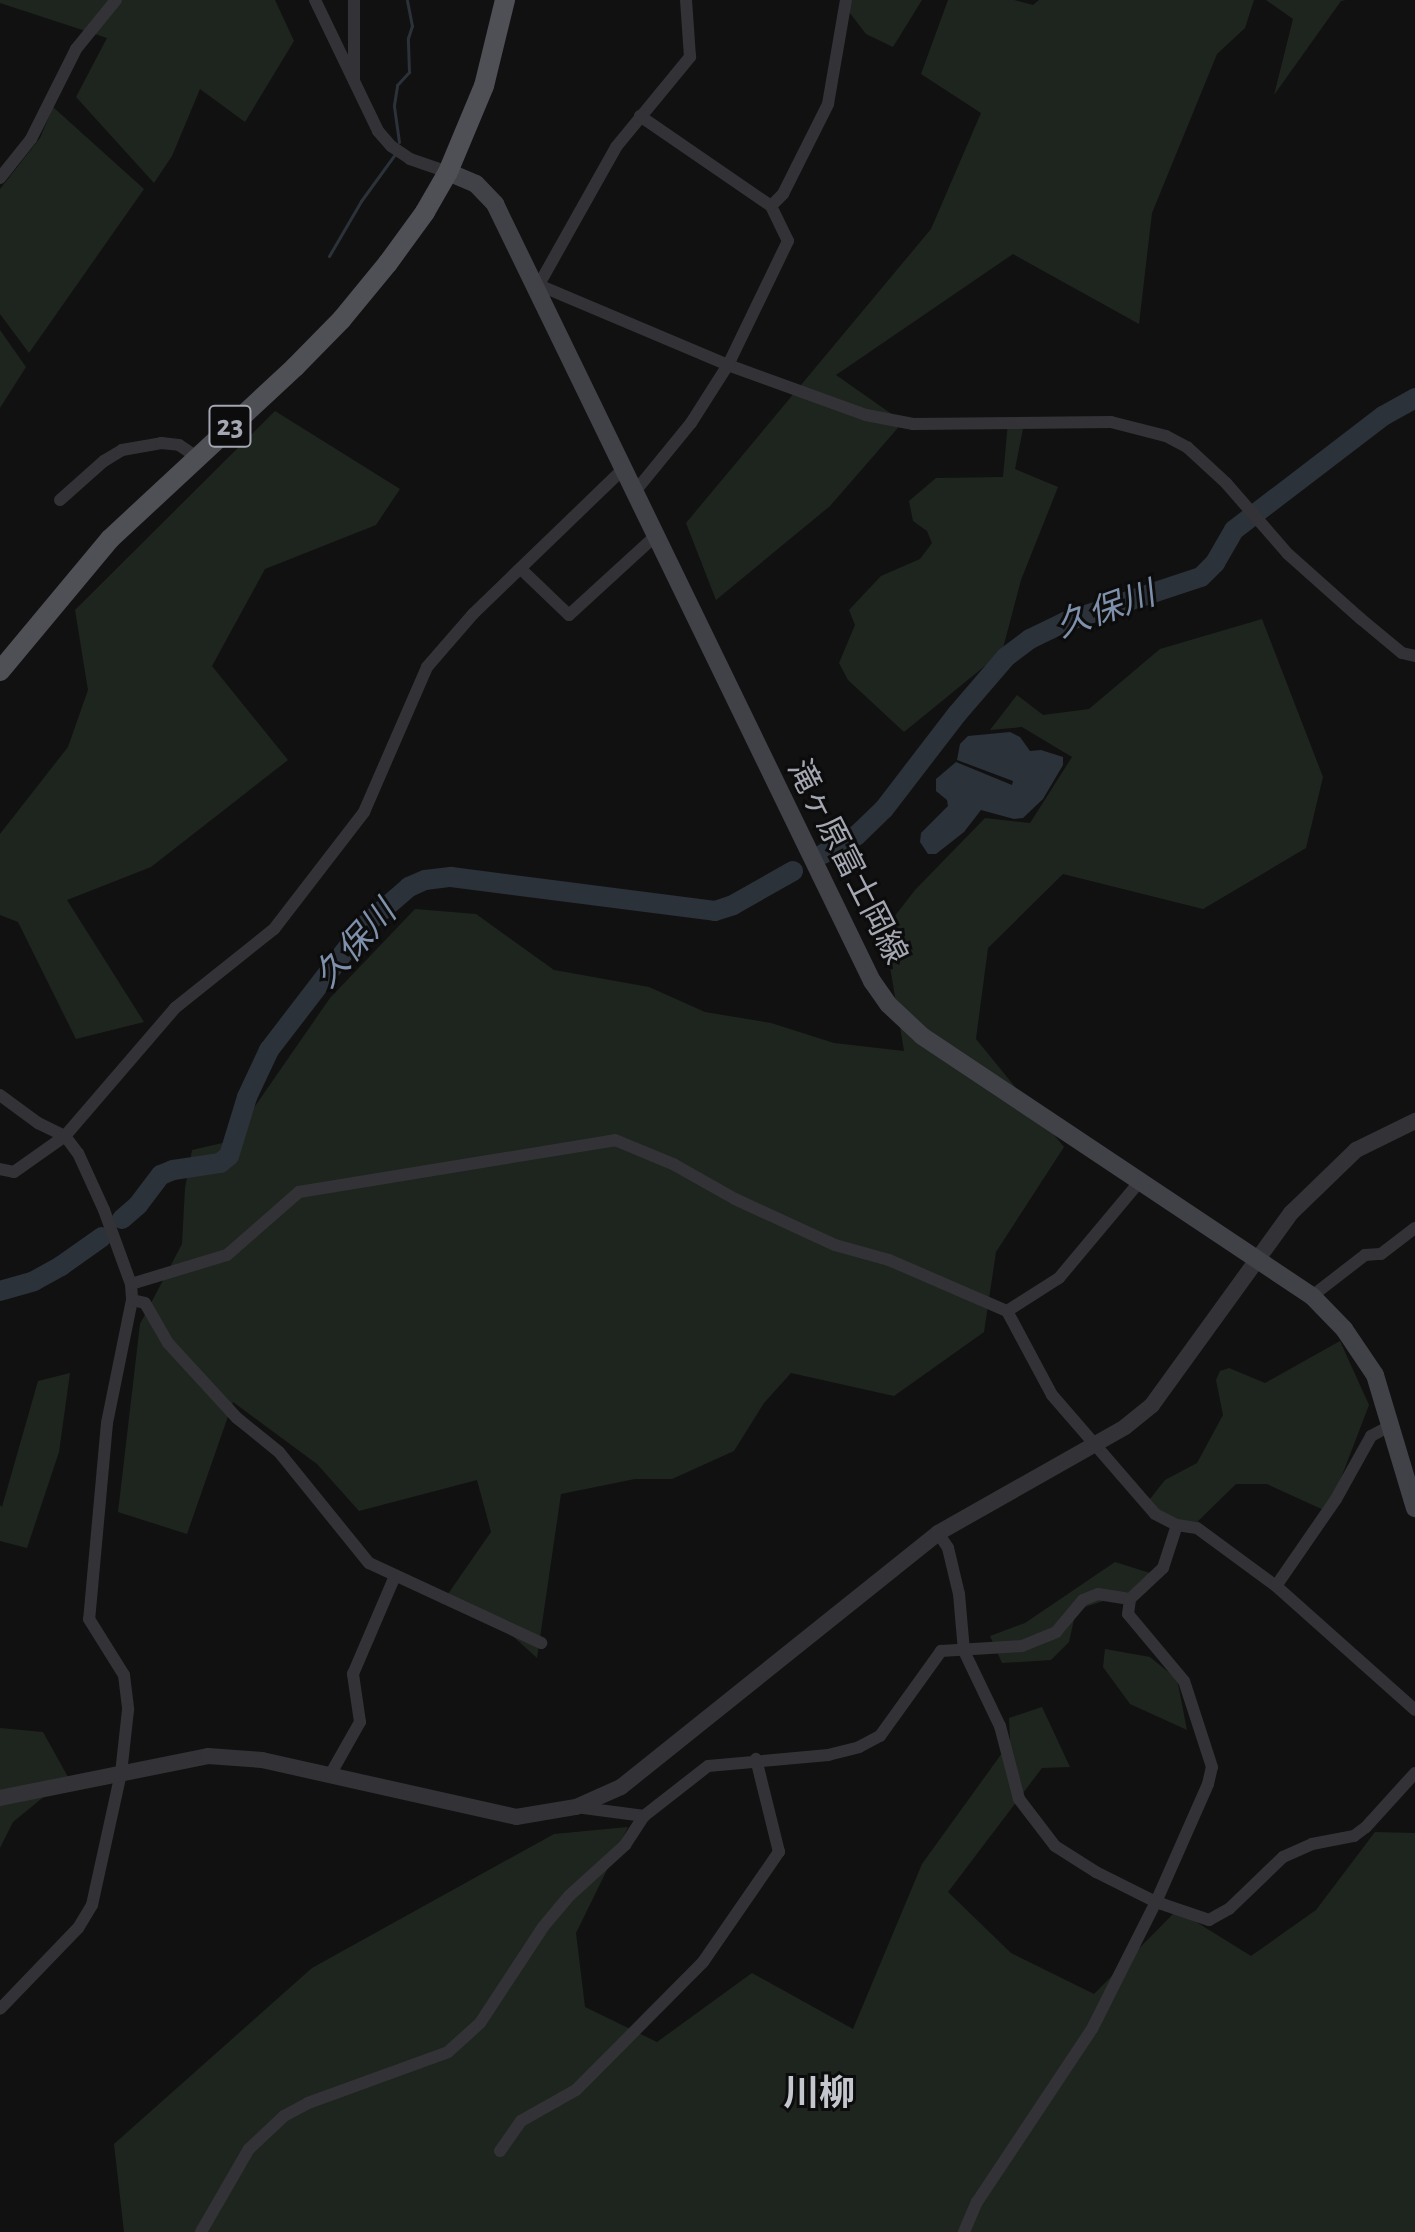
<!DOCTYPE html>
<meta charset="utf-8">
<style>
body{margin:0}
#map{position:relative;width:1415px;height:2232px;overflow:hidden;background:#111112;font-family:"Alegreya Sans","Noto Sans JP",sans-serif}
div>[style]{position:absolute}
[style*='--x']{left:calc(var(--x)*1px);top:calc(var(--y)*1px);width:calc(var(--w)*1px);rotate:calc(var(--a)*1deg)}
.green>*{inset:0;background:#1e251f}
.water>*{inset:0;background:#2c323a}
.stream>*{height:3px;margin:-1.5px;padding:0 1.5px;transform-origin:1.5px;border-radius:1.5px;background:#2c323a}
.river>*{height:20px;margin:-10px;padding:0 10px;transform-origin:10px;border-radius:10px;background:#2c323a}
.minor>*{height:12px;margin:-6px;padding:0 6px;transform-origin:6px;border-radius:6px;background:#333337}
.tertiary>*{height:16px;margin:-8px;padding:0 8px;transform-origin:8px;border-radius:8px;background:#333337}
.secondary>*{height:18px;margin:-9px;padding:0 9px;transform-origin:9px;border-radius:9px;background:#414247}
.primary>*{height:20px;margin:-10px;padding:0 10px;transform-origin:10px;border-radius:10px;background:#4f5056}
span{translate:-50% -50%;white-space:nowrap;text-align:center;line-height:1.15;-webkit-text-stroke:6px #0c0c0d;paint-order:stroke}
.shield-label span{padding:2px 6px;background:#0c0c0d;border:2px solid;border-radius:6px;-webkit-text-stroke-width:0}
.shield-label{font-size:30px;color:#a4a7b2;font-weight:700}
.street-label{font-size:32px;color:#a4a7b2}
.water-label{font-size:34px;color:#7e90aa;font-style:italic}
.quarter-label{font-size:36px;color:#c4c6ce;font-weight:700}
</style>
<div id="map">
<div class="green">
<div style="clip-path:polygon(0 0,275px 0,294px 41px,245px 122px,200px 89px,172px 156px,154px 183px,76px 97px,107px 38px,0 3px)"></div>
<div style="clip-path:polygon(848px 0,922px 0,893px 47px,866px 34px,846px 8px)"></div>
<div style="clip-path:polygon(948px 0,1014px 0,1033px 5px,1039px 0,1254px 0,1245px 28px,1217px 54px,1152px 213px,1139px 324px,1013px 254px,836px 375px,903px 422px,830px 506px,716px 600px,686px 523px,931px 229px,981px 113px,921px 74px)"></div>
<div style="clip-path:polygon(1266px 0,1346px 0,1341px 1px,1274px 95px,1293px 19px)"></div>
<div style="clip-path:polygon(53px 107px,144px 189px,29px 353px,0 314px,0 189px,40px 138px)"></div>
<div style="clip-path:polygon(0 330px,26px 367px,0 408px)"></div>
<div style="clip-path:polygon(275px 411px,400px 489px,376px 525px,265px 569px,212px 666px,288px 760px,151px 867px,67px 900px,144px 1022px,76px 1039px,18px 922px,0 915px,0 834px,68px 747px,88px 690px,75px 610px)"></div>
<div style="clip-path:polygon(1008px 422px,1023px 429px,1015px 469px,1058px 487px,1021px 580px,1002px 652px,904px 732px,848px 680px,839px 663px,855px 625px,849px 610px,881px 576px,920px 559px,932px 543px,927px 531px,913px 521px,909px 501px,936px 478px,1003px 477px)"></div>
<div style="clip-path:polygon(1262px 619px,1323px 777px,1306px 848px,1203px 909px,1063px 874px,988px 948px,976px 1039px,1064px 1147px,996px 1252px,984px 1332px,894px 1396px,791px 1373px,764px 1403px,734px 1451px,672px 1479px,635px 1479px,561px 1494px,537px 1658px,494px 1619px,458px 1604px,441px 1604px,491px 1532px,477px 1480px,359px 1511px,317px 1464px,233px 1402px,187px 1534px,118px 1512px,140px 1324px,182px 1244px,185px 1188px,192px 1150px,231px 1141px,330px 998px,415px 909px,476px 914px,554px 970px,649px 987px,705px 1012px,771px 1023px,834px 1043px,904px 1051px,884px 930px,915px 890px,985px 818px,1030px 823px,1072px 757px,1022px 727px,990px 730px,1017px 695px,1043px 715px,1089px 709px,1160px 649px)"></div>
<div style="clip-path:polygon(1340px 1341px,1369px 1405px,1328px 1512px,1267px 1484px,1236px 1484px,1192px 1527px,1152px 1511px,1150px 1499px,1165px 1480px,1197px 1463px,1223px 1415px,1216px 1380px,1220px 1371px,1229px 1368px,1265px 1383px)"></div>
<div style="clip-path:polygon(70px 1373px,59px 1452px,27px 1548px,0 1541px,0 1505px,2px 1507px,38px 1381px)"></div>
<div style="clip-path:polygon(1115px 1562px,1150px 1573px,1130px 1592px,1076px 1610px,1069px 1642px,1051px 1660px,1002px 1663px,990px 1636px,1025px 1623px)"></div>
<div style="clip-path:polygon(1105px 1649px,1150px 1657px,1177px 1679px,1187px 1730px,1130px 1704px,1103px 1667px)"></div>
<div style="clip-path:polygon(1042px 1707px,1070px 1767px,1042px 1768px,948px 1892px,1011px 1953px,1094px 1994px,1177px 1910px,1251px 1956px,1316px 1910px,1375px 1832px,1415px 1833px,1415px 2232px,124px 2232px,114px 2144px,312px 1968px,554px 1834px,628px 1827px,576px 1933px,585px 2007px,657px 2042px,752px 1973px,853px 2029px,922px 1864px,1010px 1742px,1009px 1718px)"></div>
<div style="clip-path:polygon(0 1728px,43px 1732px,68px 1777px,13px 1822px,0 1848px)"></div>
</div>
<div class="water">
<div style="clip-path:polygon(1010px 732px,1020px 737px,1030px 751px,1041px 750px,1063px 757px,1063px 765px,1043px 799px,1023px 818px,1014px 819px,981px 810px,964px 832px,936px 854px,928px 854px,920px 842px,921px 833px,948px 806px,947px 800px,936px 791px,936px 779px,956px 762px,1012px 785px,1013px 781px,957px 760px,960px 744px,968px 736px)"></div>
</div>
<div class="stream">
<div style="--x:399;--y:142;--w:37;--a:-98"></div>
<div style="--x:394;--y:105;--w:20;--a:-81"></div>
<div style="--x:397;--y:85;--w:18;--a:-47"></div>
<div style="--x:409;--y:72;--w:34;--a:-92"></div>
<div style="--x:408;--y:38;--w:13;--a:-72"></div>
<div style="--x:412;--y:26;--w:26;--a:-101"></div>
<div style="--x:329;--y:256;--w:64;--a:-59.8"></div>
<div style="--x:361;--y:201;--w:58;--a:-54.1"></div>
</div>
<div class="river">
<div style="--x:823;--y:854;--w:38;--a:-29"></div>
<div style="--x:856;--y:836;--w:39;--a:-44"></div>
<div style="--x:884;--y:809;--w:120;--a:-52.5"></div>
<div style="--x:957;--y:714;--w:75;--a:-49.3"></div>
<div style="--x:1006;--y:657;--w:30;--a:-37"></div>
<div style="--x:1030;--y:639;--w:39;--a:-26"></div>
<div style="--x:1065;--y:622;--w:143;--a:-18.3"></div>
<div style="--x:1201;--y:577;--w:20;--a:-45"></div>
<div style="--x:1215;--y:563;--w:38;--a:-60"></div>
<div style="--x:1234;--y:530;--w:188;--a:-37.4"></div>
<div style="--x:1383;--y:416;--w:37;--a:-29"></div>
<div style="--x:122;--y:1219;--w:21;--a:-41"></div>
<div style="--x:138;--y:1205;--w:38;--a:-53"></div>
<div style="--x:161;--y:1175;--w:13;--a:-23"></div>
<div style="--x:173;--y:1170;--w:48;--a:-8.5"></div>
<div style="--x:220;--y:1163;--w:11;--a:-38"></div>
<div style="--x:229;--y:1156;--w:62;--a:-73"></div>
<div style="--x:247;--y:1097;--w:52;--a:-64.9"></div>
<div style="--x:269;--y:1050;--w:156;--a:-52.5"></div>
<div style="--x:364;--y:926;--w:60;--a:-40.9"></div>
<div style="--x:409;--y:887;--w:17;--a:-24"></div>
<div style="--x:425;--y:880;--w:26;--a:-7"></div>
<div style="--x:451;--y:877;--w:266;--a:7.3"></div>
<div style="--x:715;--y:911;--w:19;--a:-18"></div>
<div style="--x:733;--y:905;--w:69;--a:-29.5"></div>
<div style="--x:0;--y:1291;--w:35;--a:-16"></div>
<div style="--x:34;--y:1281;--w:31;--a:-29"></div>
<div style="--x:61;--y:1266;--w:50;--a:-35.3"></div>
</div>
<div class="minor">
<div style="--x:315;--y:0;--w:145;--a:64.3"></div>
<div style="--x:378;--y:131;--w:20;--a:49"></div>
<div style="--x:391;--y:146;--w:23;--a:34"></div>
<div style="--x:410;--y:159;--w:40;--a:18.9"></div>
<div style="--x:354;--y:81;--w:81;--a:-90"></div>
<div style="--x:0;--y:178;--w:50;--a:-51.5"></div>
<div style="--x:31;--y:139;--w:101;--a:-63.4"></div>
<div style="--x:76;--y:49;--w:63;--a:-50.8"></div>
<div style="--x:771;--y:206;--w:17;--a:-45"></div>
<div style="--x:783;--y:194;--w:101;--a:-63.4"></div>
<div style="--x:828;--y:104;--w:106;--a:-80.2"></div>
<div style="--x:541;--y:286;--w:203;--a:22.9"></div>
<div style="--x:728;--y:365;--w:147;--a:19.9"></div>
<div style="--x:866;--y:415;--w:48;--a:10.8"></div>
<div style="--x:913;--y:424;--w:198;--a:-0.6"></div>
<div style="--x:1111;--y:422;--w:57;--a:14.3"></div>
<div style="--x:1166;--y:436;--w:24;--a:28"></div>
<div style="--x:1187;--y:447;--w:53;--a:42.7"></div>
<div style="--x:1226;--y:483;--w:94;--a:48.9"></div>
<div style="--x:1288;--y:554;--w:98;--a:41.7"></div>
<div style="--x:1361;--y:619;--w:53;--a:39.7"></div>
<div style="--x:1402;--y:653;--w:13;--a:13"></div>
<div style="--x:537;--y:288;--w:162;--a:-60.7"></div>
<div style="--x:616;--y:147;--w:117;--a:-50.6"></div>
<div style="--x:690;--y:57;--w:57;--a:-94"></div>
<div style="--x:633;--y:494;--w:92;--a:-50.8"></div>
<div style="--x:691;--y:423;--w:69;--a:-57.5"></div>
<div style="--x:728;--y:365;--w:138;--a:-64.2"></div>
<div style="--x:788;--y:241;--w:39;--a:-116"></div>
<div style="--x:771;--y:206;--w:159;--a:-145.5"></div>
<div style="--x:60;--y:500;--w:59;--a:-41.6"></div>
<div style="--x:104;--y:461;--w:21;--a:-31"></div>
<div style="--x:122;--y:450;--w:40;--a:-10"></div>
<div style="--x:161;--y:443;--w:18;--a:6"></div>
<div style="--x:179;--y:445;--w:22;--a:34"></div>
<div style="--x:522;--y:570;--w:65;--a:43.8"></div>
<div style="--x:569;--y:615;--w:115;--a:-42.5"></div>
<div style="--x:0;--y:1095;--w:47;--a:36.4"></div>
<div style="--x:38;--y:1123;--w:30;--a:26"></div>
<div style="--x:65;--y:1136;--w:21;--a:53"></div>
<div style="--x:78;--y:1153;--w:63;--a:65.5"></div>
<div style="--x:104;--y:1210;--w:79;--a:70"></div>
<div style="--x:131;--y:1284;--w:16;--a:86"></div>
<div style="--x:132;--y:1300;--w:126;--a:101.5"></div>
<div style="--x:107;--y:1423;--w:197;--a:95.2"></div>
<div style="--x:89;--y:1619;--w:66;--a:58"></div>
<div style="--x:124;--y:1675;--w:35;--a:83"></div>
<div style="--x:128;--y:1710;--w:63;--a:96.3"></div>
<div style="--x:121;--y:1773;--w:135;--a:102.4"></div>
<div style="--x:92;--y:1905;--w:27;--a:121"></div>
<div style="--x:78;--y:1928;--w:112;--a:133.9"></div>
<div style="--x:0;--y:1169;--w:14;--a:12"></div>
<div style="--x:14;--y:1172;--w:62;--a:-35.2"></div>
<div style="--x:65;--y:1136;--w:169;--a:-49.3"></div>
<div style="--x:175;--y:1008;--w:127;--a:-38.6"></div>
<div style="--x:274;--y:929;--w:148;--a:-52.4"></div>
<div style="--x:364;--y:812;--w:158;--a:-66.5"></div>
<div style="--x:427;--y:667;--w:70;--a:-49"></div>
<div style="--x:473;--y:614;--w:206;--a:-44"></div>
<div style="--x:131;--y:1284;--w:100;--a:-16.8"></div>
<div style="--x:227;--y:1255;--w:96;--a:-41.2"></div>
<div style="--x:299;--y:1192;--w:320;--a:-9.3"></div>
<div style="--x:615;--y:1140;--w:63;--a:22.5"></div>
<div style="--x:673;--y:1164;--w:71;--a:29.4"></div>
<div style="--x:735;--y:1199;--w:110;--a:24.7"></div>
<div style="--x:835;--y:1245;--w:56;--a:15.5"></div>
<div style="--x:889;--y:1260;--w:129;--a:23.4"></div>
<div style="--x:1007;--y:1311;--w:95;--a:61.8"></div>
<div style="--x:1052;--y:1395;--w:157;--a:49.1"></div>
<div style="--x:1155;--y:1514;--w:25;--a:27"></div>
<div style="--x:1177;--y:1525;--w:20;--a:9"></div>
<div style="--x:1197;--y:1528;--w:98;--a:36.3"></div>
<div style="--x:1276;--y:1586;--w:186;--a:41.7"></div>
<div style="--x:1312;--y:1296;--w:67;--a:-37.7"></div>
<div style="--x:1365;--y:1255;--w:16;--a:-4"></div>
<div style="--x:1381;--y:1254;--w:43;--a:-37.4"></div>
<div style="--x:132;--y:1300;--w:13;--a:13"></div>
<div style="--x:145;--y:1303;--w:46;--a:60.1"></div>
<div style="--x:168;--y:1343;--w:102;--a:47.4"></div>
<div style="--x:237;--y:1418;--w:54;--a:39"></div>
<div style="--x:279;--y:1452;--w:143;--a:51"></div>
<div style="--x:369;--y:1563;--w:190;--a:24.9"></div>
<div style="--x:1007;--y:1311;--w:62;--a:-32.4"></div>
<div style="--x:1059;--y:1278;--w:126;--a:-50.1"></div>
<div style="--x:938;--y:1533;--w:18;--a:56"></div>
<div style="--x:948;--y:1548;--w:47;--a:76.6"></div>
<div style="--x:959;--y:1594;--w:57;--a:85"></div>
<div style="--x:964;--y:1651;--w:83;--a:64.4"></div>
<div style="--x:1000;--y:1726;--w:75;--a:75.4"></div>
<div style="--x:1019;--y:1799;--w:59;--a:52.5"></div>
<div style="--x:1055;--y:1846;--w:49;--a:32.4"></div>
<div style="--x:1096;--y:1872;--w:67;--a:26.6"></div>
<div style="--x:1156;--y:1902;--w:56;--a:18.8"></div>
<div style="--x:1209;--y:1920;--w:23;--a:-29"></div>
<div style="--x:1229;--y:1909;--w:75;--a:-43.9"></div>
<div style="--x:1283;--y:1857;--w:32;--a:-24"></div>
<div style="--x:1312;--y:1844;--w:43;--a:-10.8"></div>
<div style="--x:1354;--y:1836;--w:15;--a:-37"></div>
<div style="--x:1366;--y:1827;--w:73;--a:-47.8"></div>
<div style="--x:1276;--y:1586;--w:106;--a:-55.4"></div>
<div style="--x:1336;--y:1499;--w:72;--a:-60.9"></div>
<div style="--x:1371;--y:1436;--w:24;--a:-28"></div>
<div style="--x:330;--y:1775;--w:61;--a:-60.5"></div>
<div style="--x:360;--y:1722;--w:49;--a:-98.3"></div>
<div style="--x:353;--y:1674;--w:107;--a:-66.8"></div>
<div style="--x:576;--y:1807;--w:69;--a:7.5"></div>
<div style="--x:500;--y:2151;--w:37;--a:-55"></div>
<div style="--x:521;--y:2121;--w:63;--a:-29.4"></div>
<div style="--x:576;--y:2090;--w:180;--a:-45.2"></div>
<div style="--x:703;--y:1962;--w:134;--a:-55.4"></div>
<div style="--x:779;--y:1852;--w:96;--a:-103.9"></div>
<div style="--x:201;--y:2232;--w:96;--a:-60"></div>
<div style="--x:249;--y:2149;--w:48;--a:-43.3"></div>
<div style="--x:284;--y:2116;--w:27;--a:-28"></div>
<div style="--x:308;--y:2103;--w:149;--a:-20"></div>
<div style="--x:448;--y:2052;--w:43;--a:-42.2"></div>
<div style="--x:480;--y:2023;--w:115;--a:-56.7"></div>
<div style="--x:543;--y:1927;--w:40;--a:-50"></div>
<div style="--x:569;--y:1896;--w:76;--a:-42.3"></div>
<div style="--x:625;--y:1845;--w:35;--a:-57"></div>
<div style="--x:644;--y:1816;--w:81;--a:-38"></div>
<div style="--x:708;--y:1766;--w:121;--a:-5.2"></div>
<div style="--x:828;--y:1755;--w:32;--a:-14"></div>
<div style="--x:859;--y:1747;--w:24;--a:-28"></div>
<div style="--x:880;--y:1736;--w:105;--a:-54.3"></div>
<div style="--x:941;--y:1651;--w:81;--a:-3.5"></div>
<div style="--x:1022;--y:1646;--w:37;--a:-22"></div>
<div style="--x:1056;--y:1632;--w:42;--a:-49.8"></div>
<div style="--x:1083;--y:1600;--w:16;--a:-22"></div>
<div style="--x:1098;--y:1594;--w:32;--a:9"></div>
<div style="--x:964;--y:2232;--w:33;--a:-67"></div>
<div style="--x:977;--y:2202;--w:208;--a:-56.4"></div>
<div style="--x:1092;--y:2029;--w:142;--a:-63.3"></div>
<div style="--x:1156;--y:1902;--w:129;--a:-66.2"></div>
<div style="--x:1208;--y:1784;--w:17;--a:-77"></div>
<div style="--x:1212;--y:1767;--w:90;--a:-108"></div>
<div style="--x:1184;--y:1681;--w:87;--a:-129.9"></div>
<div style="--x:1128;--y:1614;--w:15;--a:-82"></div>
<div style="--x:1130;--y:1599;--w:45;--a:-43.2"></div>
<div style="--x:1163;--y:1568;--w:45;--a:-72"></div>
</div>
<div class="tertiary">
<div style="--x:0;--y:1798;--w:212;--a:-11.4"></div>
<div style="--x:208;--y:1756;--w:54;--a:4.2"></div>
<div style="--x:262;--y:1760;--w:260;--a:12.6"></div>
<div style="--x:516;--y:1817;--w:61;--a:-9.5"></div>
<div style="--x:576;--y:1807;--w:49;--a:-24"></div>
<div style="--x:621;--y:1787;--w:406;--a:-38.7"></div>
<div style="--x:938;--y:1533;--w:215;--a:-29.5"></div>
<div style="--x:1125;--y:1427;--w:35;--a:-39"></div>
<div style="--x:1152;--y:1405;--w:237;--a:-54.1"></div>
<div style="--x:1291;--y:1213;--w:91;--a:-44.1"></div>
<div style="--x:1356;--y:1150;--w:66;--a:-26.2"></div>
</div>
<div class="secondary">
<div style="--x:448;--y:172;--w:30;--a:23"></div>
<div style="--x:476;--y:184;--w:28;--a:46"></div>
<div style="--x:495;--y:204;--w:864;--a:64.12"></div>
<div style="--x:872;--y:981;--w:29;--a:55"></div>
<div style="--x:889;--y:1005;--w:45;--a:43.2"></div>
<div style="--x:922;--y:1036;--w:469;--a:33.7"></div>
<div style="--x:1312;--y:1296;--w:46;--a:45.9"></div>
<div style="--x:1344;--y:1329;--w:55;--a:56"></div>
<div style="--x:1375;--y:1375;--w:139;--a:73.3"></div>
</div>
<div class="primary">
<div style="--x:0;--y:671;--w:172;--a:-50.2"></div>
<div style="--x:110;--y:539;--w:253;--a:-42.9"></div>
<div style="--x:295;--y:367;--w:67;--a:-45.6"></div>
<div style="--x:342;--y:319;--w:72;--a:-50.6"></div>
<div style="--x:388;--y:263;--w:63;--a:-54"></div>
<div style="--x:425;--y:212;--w:46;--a:-60.1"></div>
<div style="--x:448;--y:172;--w:93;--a:-67.3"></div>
<div style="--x:484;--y:86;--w:89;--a:-76.3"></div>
</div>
<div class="shield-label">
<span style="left:230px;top:426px">23</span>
</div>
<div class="street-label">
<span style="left:847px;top:862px;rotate:63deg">滝ヶ原富士岡線</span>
</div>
<div class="water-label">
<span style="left:1106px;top:611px;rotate:-20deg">久保川</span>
<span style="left:356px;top:945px;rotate:-48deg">久保川</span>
</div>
<div class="quarter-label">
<span style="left:819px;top:2095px">川柳</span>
</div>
</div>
